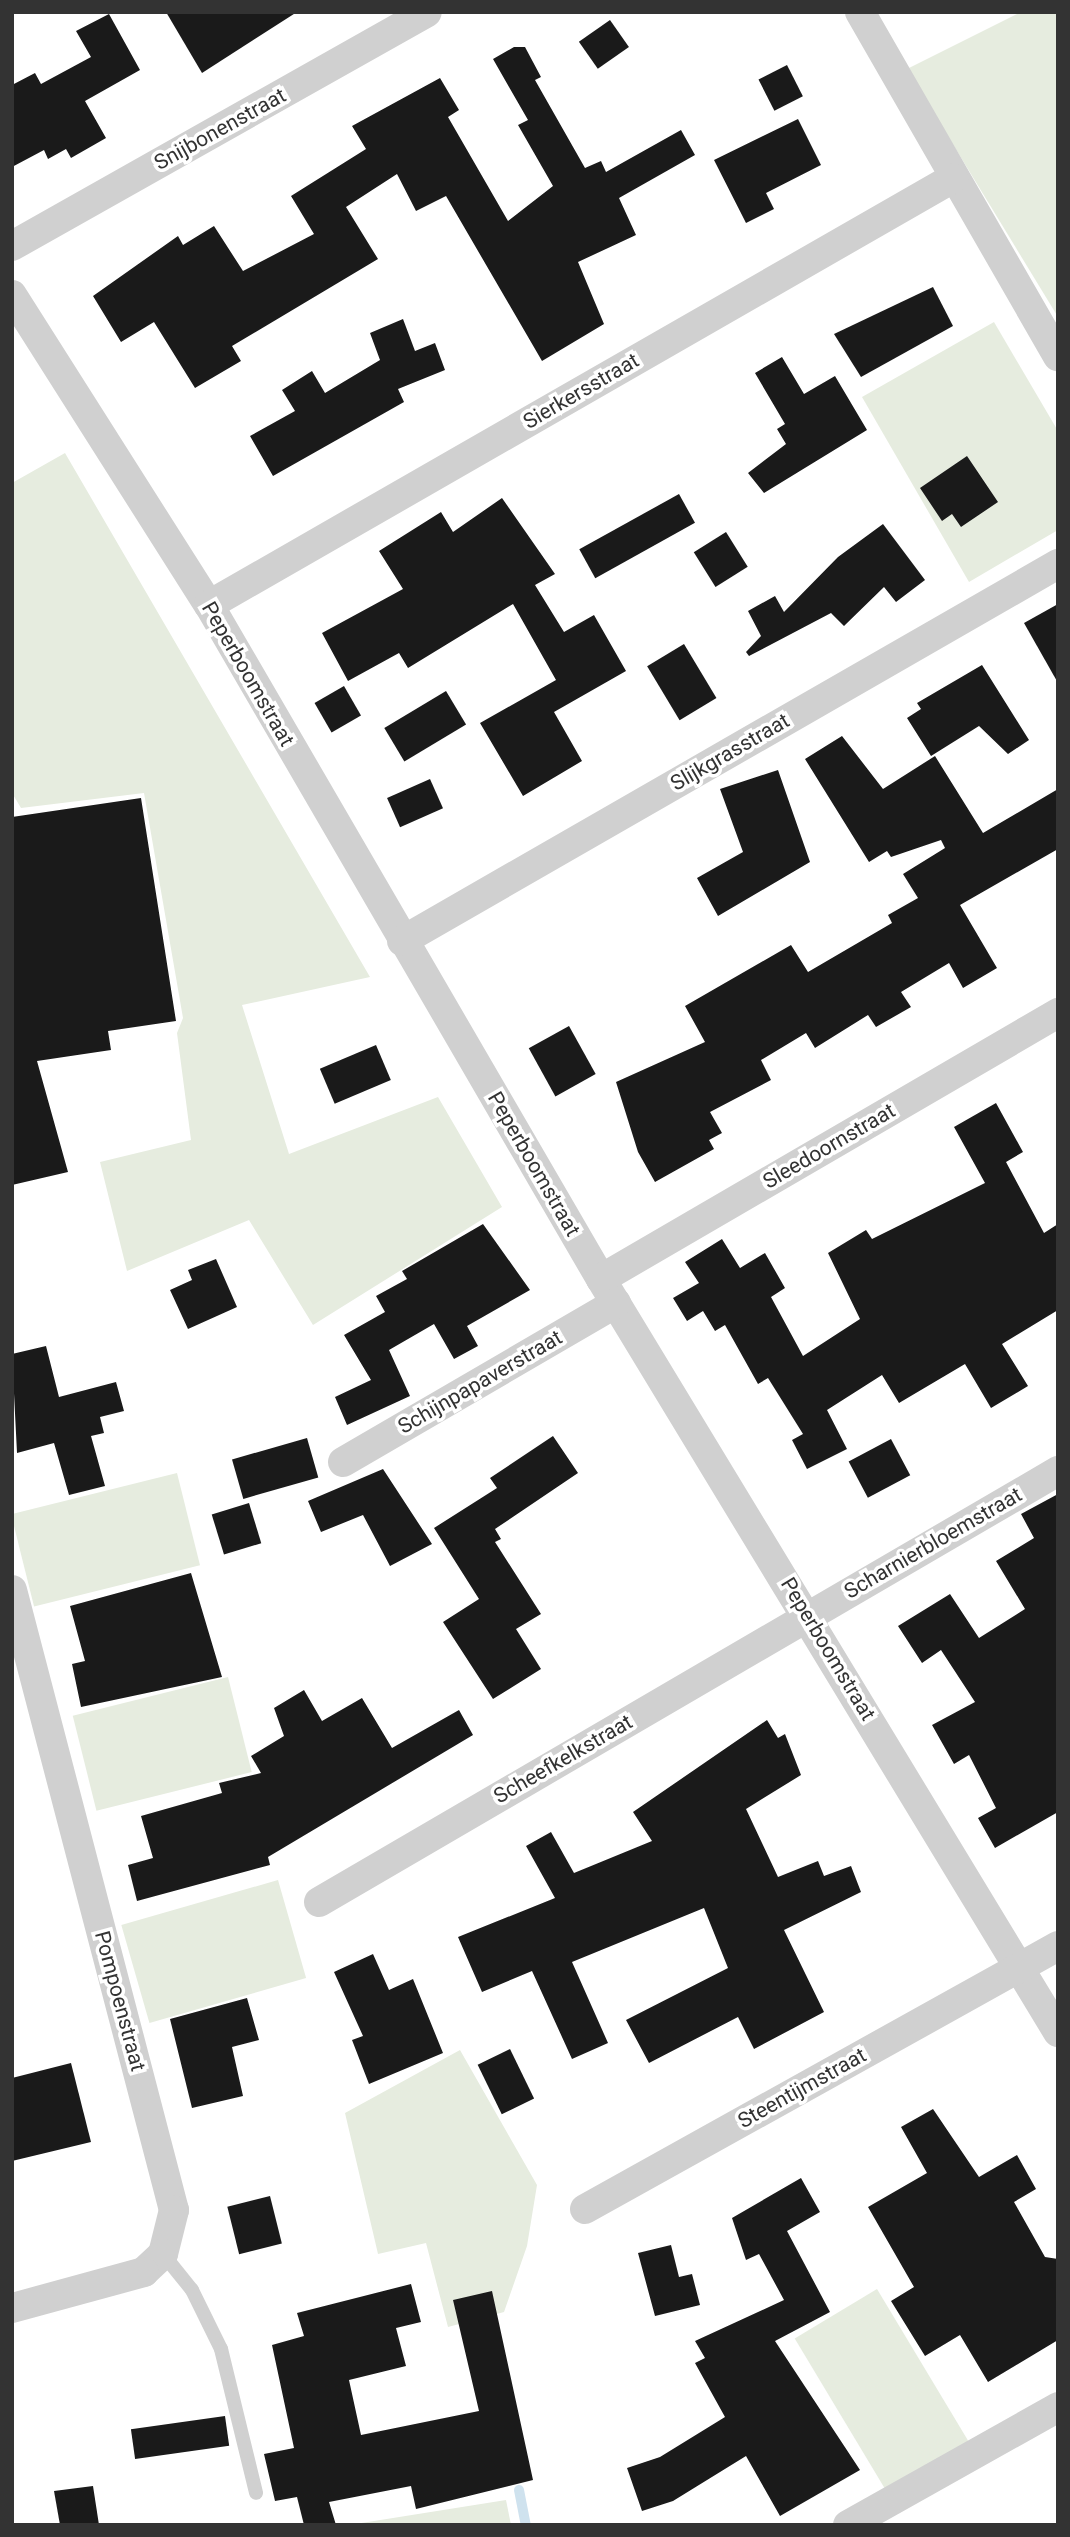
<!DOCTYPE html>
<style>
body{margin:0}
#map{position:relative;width:1070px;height:2537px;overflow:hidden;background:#fff;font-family:Roboto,sans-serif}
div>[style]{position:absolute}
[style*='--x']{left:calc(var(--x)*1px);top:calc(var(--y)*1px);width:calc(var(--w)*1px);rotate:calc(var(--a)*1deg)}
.green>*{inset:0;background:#e6ecdf;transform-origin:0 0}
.stream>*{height:10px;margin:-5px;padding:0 5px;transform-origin:5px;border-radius:5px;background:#cfe2ee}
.building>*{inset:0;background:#1a1a1a;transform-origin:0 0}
.lane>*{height:14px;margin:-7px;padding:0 7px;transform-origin:7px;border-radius:7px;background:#d0d0d0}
.street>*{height:30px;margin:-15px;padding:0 15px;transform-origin:15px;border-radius:15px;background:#d0d0d0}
span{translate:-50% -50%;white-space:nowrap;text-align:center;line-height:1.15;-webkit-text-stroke:7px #fff;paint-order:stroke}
.street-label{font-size:21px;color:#333}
.frame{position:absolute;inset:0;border:14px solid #333;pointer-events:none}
</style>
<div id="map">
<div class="green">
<div style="clip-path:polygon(1021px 12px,1058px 12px,1058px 317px,907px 69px)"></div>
<div style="clip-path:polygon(994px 322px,1058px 431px,1058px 530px,969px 582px,862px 397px)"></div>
<div style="clip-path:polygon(65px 453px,370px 977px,242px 1005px,289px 1154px,438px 1097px,502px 1207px,313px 1325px,249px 1220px,127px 1271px,100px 1162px,191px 1140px,177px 1033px,183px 1018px,144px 793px,21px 808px,12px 793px,12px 483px)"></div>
<div style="left:177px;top:1473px;width:95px;height:171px;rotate:76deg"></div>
<div style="left:228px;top:1677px;width:98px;height:160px;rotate:76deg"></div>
<div style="left:278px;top:1880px;width:102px;height:163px;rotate:74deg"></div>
<div style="clip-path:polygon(460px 2050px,537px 2185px,527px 2246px,504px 2312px,448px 2327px,426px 2243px,378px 2254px,345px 2113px)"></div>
<div style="left:877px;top:2289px;width:179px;height:96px;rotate:59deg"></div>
<div style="clip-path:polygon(506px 2500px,511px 2525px,349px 2525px)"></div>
</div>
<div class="stream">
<div style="--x:519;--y:2490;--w:36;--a:79"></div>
</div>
<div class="building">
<div style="clip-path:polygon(166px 12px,297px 12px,202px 73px)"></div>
<div style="clip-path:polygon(109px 14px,140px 70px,85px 101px,106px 138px,71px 158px,66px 149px,48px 159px,44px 150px,12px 167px,12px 85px,35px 73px,41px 84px,91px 57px,76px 31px)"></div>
<div style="left:610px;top:20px;width:33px;height:38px;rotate:55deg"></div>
<div style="clip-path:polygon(514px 47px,525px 47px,541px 77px,535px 80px,585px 168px,601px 161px,606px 172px,681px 130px,695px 155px,619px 198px,636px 235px,578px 262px,604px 324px,542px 361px,446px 196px,416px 211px,397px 174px,346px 207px,378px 259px,232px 346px,241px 361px,195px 388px,154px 322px,121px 342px,93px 296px,178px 236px,183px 245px,214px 226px,243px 271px,314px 234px,291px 196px,366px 149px,352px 126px,440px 78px,459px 110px,448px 117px,508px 221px,553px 186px,518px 125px,528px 120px,493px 59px)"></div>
<div style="left:787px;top:65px;width:35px;height:32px;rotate:63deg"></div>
<div style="clip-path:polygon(798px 119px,821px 165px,766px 193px,774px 209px,746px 223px,714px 160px)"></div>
<div style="clip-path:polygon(933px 287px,953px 326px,861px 377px,834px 334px)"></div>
<div style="clip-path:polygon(403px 319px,415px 351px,435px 343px,445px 370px,398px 389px,404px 402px,273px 476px,250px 436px,295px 411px,282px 390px,312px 371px,325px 393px,380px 360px,370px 333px)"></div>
<div style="clip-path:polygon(782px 357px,804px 394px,835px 376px,867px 430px,764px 493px,748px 473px,786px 444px,777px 429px,785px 424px,755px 373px)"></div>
<div style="clip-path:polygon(967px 456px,998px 502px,961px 527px,952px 514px,942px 521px,920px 488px)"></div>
<div style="left:679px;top:494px;width:33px;height:114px;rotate:61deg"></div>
<div style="clip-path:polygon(502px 498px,555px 574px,535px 585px,564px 632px,594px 615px,626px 671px,554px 712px,582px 761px,523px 796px,480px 723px,556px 680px,513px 604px,408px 668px,399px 653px,348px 681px,322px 633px,403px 589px,379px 551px,441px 512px,453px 532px)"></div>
<div style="clip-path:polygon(883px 524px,925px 580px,896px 602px,884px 587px,844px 626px,831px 613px,749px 656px,746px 652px,761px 636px,748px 611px,775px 596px,784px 612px,838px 557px)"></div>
<div style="left:726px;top:532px;width:41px;height:38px;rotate:58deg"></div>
<div style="clip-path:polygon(1058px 604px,1058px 683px,1024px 623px)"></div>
<div style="left:684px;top:644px;width:63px;height:43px;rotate:59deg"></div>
<div style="clip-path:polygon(982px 665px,1029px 740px,1008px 754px,979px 726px,931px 756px,907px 718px,921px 709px,917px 703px)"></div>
<div style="left:344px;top:686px;width:34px;height:34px;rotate:60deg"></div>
<div style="left:446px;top:691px;width:39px;height:72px;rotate:59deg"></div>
<div style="clip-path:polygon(842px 736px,883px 789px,935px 756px,983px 833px,1058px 789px,1058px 849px,960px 905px,997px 968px,963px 988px,949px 963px,901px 992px,911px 1007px,876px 1027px,868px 1015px,815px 1048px,806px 1033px,761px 1060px,771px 1080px,710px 1112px,722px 1133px,709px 1140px,714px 1149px,655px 1182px,638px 1152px,616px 1082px,705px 1042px,685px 1006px,791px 945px,808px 972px,892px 923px,888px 915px,918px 898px,903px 874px,945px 848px,941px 840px,891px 857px,887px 851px,869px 862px,805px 759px)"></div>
<div style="clip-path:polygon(778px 770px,810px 862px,718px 916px,697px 878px,743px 852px,720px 789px)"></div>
<div style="left:430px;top:779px;width:32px;height:47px;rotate:66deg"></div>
<div style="clip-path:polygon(141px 798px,176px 1021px,108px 1031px,111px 1050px,37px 1061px,68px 1172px,12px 1185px,12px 817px)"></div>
<div style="left:569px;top:1026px;width:55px;height:46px;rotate:61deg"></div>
<div style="left:376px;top:1045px;width:38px;height:61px;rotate:67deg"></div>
<div style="clip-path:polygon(996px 1103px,1023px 1152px,1006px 1162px,1044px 1233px,1058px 1224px,1058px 1310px,1002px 1344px,1028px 1386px,991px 1408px,965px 1364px,899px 1403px,882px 1375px,827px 1410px,847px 1449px,807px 1469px,792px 1440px,803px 1434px,768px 1378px,758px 1384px,725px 1325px,715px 1331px,703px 1311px,687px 1321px,673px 1298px,699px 1283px,685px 1262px,722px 1239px,740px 1268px,765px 1253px,785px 1288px,771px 1297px,803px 1356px,860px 1319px,828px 1253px,866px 1230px,872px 1239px,985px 1183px,954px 1127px)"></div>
<div style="clip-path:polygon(483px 1224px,530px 1290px,467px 1326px,478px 1346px,454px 1359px,434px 1324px,389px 1350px,410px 1396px,347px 1425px,335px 1397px,371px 1380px,344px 1335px,385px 1312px,376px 1296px,407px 1279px,402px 1271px)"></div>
<div style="clip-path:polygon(216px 1259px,237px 1307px,188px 1329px,170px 1290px,192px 1280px,188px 1270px)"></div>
<div style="clip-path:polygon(46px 1346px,59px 1397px,116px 1382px,124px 1411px,100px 1417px,104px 1433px,91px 1436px,105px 1486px,69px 1495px,54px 1443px,17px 1453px,12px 1354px)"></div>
<div style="clip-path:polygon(553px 1436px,578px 1473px,495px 1529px,501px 1539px,495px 1542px,541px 1614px,516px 1629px,541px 1669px,493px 1699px,443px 1622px,479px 1599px,434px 1528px,497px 1488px,490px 1478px)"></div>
<div style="left:307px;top:1438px;width:41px;height:78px;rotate:74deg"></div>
<div style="left:891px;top:1439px;width:41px;height:48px;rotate:62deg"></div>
<div style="clip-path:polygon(383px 1469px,432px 1544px,390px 1566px,363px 1515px,321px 1532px,308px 1501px)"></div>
<div style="clip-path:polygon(1058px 1494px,1058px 1812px,995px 1848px,978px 1818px,996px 1808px,969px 1755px,954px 1764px,932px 1725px,975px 1702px,941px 1650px,922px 1663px,898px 1626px,950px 1594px,979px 1638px,1025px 1609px,996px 1561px,1034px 1538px,1021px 1514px)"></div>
<div style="left:249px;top:1503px;width:42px;height:39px;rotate:73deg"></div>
<div style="clip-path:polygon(191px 1573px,222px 1677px,81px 1707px,72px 1664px,85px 1661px,70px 1606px)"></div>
<div style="clip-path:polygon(304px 1690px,322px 1721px,362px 1698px,392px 1748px,459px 1710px,473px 1735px,268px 1857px,270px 1865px,137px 1901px,128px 1865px,153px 1858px,141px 1816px,222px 1793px,219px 1783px,261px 1773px,251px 1756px,284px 1736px,274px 1708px)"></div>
<div style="clip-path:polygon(767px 1720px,778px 1738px,785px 1734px,801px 1775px,746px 1809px,778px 1877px,818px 1861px,824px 1876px,851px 1866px,861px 1892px,784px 1930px,824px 2012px,754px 2049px,738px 2017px,649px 2063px,626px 2020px,728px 1968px,704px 1908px,572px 1962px,608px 2043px,572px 2059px,532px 1971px,482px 1992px,458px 1937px,555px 1898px,526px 1846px,551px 1832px,574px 1873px,652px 1841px,633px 1812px)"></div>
<div style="clip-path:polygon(373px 1954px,389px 1990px,413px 1979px,443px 2053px,369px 2084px,352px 2040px,363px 2036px,334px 1972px)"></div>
<div style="clip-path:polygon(247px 1998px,259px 2040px,232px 2047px,243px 2096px,192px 2108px,170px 2019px)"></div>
<div style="left:510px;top:2049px;width:55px;height:36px;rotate:64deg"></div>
<div style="clip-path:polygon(71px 2063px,91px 2142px,12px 2161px,12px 2078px)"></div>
<div style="clip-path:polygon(933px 2109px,979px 2177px,1017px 2155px,1036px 2189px,1014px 2202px,1045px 2257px,1058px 2259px,1058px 2340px,988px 2382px,960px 2335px,925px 2356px,891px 2301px,914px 2287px,868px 2207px,927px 2173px,901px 2127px)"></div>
<div style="clip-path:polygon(801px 2178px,820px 2212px,787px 2231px,830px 2312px,775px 2341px,860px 2470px,780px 2516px,746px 2456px,673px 2501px,642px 2511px,627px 2468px,660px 2457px,725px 2417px,695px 2363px,705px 2358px,695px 2341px,784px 2300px,759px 2254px,746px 2260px,732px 2218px)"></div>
<div style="left:270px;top:2196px;width:49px;height:44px;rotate:76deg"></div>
<div style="clip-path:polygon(671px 2245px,679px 2277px,692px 2274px,700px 2305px,655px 2316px,638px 2253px)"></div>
<div style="clip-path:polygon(411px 2284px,421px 2322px,396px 2328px,406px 2366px,349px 2380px,361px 2435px,479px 2411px,453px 2300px,492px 2291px,533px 2480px,416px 2509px,411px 2486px,329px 2502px,336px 2525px,304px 2525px,297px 2497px,275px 2501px,264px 2454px,294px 2448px,272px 2345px,304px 2336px,297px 2313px)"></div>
<div style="left:225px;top:2416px;width:30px;height:95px;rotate:82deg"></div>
<div style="clip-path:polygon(93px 2486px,99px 2525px,60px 2525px,54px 2491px)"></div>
</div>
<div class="lane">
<div style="--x:163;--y:2254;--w:46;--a:51.1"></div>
<div style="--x:192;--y:2290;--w:66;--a:63.8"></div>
<div style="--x:221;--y:2349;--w:148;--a:76.3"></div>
</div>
<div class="street">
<div style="--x:860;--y:12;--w:397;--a:60.1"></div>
<div style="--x:12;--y:246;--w:476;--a:-29.4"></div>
<div style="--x:12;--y:295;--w:367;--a:57.6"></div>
<div style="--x:209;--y:605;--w:780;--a:59.82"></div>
<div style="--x:601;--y:1279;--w:881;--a:58.75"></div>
<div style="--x:209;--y:605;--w:858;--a:-29.85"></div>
<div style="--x:402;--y:941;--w:757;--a:-29.89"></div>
<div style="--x:601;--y:1279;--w:529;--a:-30.2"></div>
<div style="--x:343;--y:1462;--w:316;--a:-30.2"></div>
<div style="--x:12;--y:1590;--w:641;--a:75.36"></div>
<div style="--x:174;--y:2210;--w:45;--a:104"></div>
<div style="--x:163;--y:2254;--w:26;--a:137"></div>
<div style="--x:144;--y:2272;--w:137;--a:164.7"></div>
<div style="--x:319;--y:1902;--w:856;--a:-30.25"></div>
<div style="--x:585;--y:2209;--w:541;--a:-29.08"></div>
<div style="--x:848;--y:2525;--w:241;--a:-29.3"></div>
</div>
<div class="street-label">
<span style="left:220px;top:129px;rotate:-29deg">Snijbonenstraat</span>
<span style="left:581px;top:391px;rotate:-30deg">Sierkersstraat</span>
<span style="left:248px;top:674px;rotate:60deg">Peperboomstraat</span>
<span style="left:730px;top:752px;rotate:-30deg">Slijkgrasstraat</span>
<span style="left:829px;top:1146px;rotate:-30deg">Sleedoornstraat</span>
<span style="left:534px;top:1164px;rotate:60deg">Peperboomstraat</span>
<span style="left:480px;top:1382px;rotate:-30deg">Schijnpapaverstraat</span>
<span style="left:933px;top:1543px;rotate:-30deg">Scharnierbloemstraat</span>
<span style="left:828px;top:1649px;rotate:59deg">Peperboomstraat</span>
<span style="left:563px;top:1759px;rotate:-30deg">Scheefkelkstraat</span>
<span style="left:120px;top:2001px;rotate:75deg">Pompoenstraat</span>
<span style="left:802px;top:2088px;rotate:-29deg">Steentijmstraat</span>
</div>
<div class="frame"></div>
</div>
